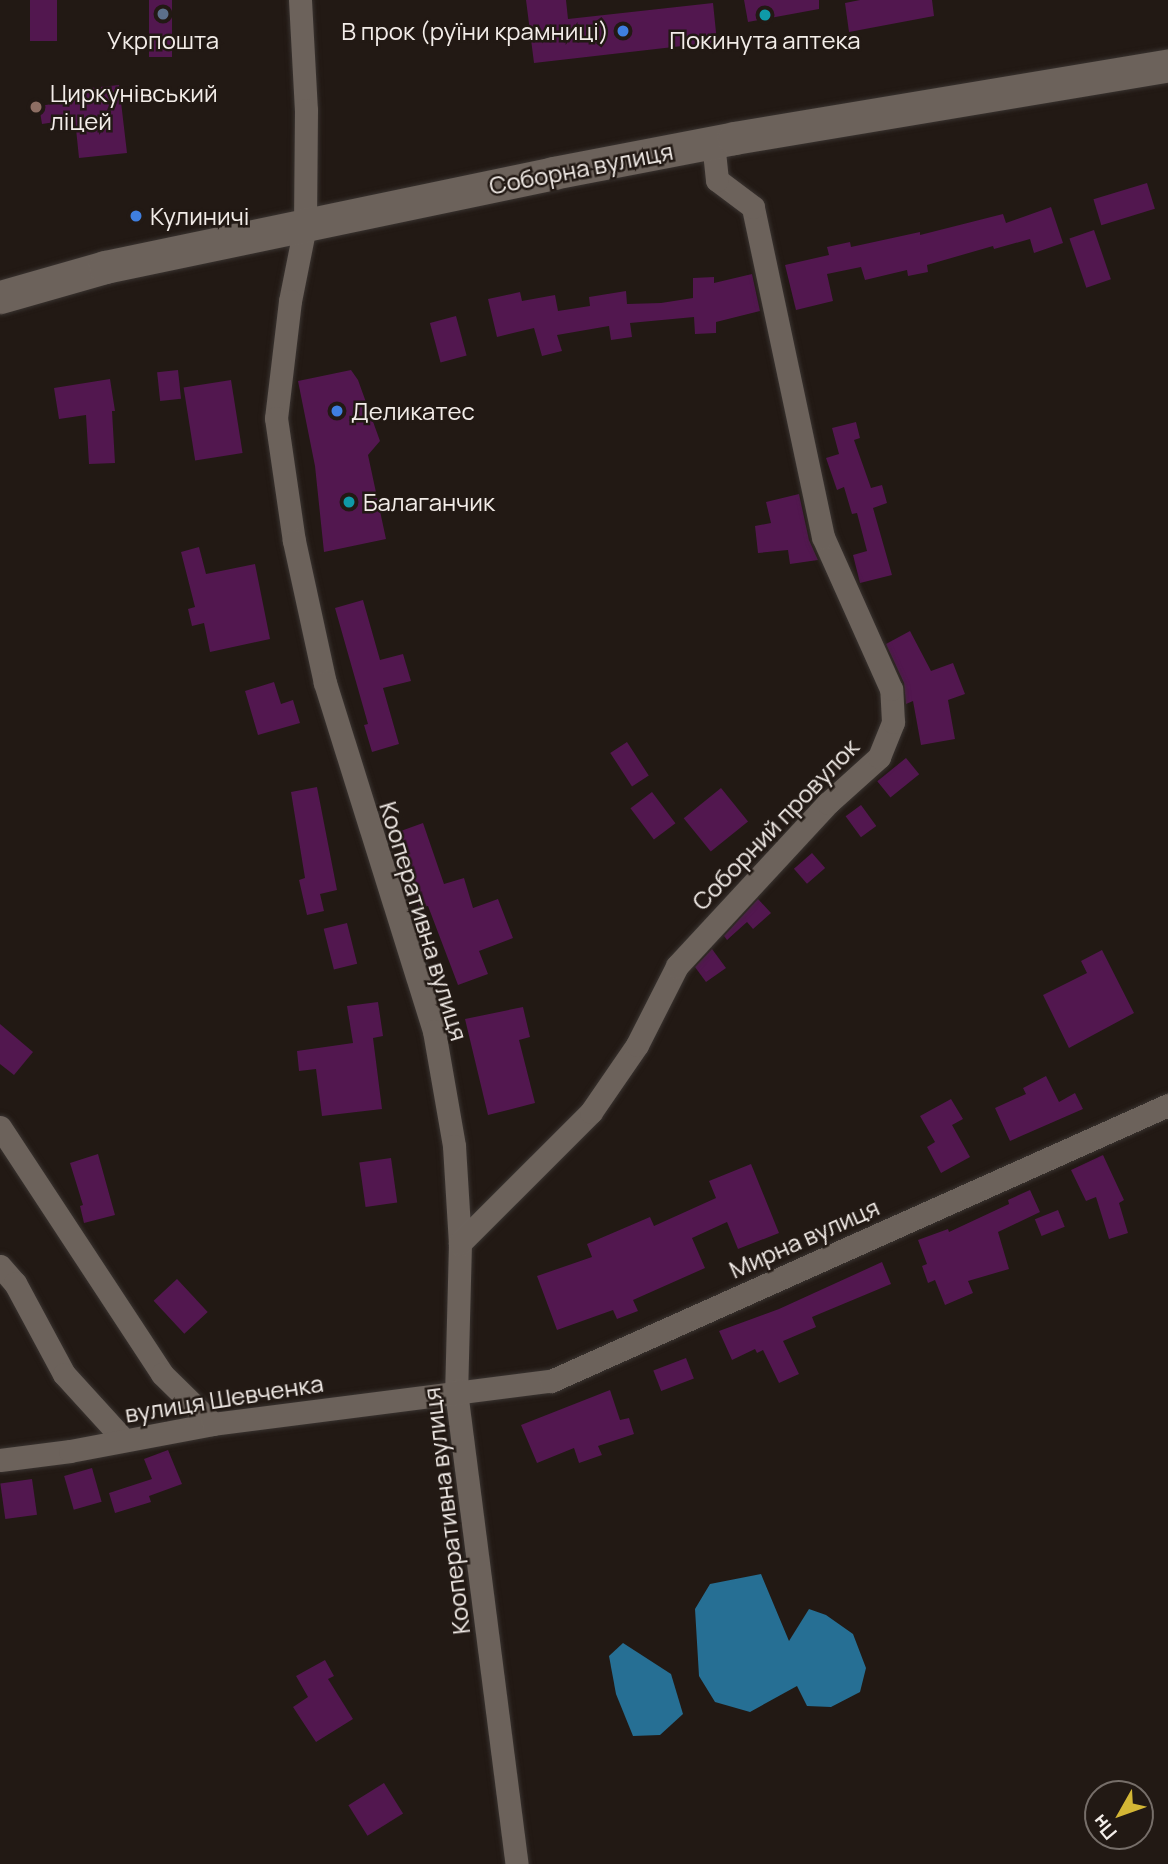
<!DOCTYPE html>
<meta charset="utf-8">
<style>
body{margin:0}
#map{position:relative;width:1168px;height:1864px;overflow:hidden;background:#221914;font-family:Manrope,sans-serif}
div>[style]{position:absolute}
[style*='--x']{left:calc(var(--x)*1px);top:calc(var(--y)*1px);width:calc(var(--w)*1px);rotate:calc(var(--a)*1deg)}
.water>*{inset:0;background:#266f94}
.building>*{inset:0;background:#52174f;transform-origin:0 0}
.roads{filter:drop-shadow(0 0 2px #393330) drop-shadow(0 0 2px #393330)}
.street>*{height:23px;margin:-11.5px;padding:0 11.5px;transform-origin:11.5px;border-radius:11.5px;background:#6c625b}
.secondary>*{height:33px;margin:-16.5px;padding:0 16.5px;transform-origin:16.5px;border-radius:16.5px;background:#6c625b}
.dots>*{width:19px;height:19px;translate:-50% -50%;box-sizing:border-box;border:4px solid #221914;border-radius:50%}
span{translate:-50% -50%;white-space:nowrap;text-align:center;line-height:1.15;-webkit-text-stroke:5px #221914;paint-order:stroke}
.poi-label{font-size:24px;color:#f3ede9}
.right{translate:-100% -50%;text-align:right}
.left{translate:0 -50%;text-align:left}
.street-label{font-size:24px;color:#f3ede9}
.north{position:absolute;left:1084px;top:1780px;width:70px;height:70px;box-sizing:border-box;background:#221914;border:2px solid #766e69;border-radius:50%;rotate:230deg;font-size:19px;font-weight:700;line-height:28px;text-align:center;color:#f3ede9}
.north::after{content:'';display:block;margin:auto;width:24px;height:32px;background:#d3b635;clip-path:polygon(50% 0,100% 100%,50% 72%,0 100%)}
</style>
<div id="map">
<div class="water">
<div style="clip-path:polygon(761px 1574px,789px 1641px,809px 1609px,826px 1615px,853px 1634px,866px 1668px,860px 1692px,831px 1707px,807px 1706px,797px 1686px,750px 1712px,715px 1702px,699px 1676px,695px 1609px,710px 1584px)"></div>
<div style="clip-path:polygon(623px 1643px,671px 1674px,683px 1714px,660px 1735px,633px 1736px,616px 1694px,609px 1656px)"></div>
</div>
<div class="building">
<div style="left:30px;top:0;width:27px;height:41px"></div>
<div style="left:149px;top:0;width:23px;height:57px"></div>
<div style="clip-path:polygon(526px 0,566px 0,568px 19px,713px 3px,717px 42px,534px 63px)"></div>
<div style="clip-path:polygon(744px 0,819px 0,819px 9px,748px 22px)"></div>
<div style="clip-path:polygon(860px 0,932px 0,934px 16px,849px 32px,845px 3px)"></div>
<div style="clip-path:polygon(119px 85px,127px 153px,79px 158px,75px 119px,42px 124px,39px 106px,73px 101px,72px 90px)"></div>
<div style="left:1147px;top:183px;width:27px;height:56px;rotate:73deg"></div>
<div style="clip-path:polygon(1051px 207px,1063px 243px,1034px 253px,1030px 239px,994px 249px,993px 246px,927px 265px,928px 272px,908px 276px,907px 270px,865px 280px,861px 267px,827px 274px,833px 301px,796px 310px,785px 265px,829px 255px,827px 247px,850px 242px,851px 247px,920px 232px,920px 235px,1003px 214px,1006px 223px)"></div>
<div style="left:1094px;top:230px;width:52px;height:26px;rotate:71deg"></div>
<div style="clip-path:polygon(752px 274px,760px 311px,716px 322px,716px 333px,695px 334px,694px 317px,630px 323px,632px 337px,611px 340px,609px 326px,557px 335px,562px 351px,542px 356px,534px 328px,497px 337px,488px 299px,520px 292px,522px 301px,555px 295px,558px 311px,590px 306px,589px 297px,626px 291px,627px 304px,661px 303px,693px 298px,693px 278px,714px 277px,714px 283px)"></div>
<div style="left:456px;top:316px;width:41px;height:27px;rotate:75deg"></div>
<div style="left:178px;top:370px;width:29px;height:21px;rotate:84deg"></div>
<div style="clip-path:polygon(351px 370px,358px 380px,380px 441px,368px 455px,386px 539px,324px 552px,315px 466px,298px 381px)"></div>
<div style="clip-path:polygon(110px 379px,115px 411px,112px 411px,115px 463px,89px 464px,86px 415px,59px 419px,54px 388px)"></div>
<div style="left:231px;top:380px;width:74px;height:48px;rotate:81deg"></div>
<div style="clip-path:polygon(856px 422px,860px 438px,854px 440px,871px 488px,882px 485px,887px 503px,873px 508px,892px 575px,860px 583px,853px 555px,867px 551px,857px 513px,852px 514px,844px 487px,837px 490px,826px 458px,839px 454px,832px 428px)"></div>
<div style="clip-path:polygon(799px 494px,809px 540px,818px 560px,790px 564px,788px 550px,758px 553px,755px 526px,771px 523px,766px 502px)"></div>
<div style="clip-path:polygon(199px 547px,206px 574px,255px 564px,270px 639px,210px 652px,204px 623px,192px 626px,188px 609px,195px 607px,181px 552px)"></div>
<div style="clip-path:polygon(363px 600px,380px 660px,403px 654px,411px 681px,383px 688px,399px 744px,372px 752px,364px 725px,368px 724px,335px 608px)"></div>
<div style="clip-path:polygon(910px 631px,931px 671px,953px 663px,965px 694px,948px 700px,955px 739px,921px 745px,913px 701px,906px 704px,904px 683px,886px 644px)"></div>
<div style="clip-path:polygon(274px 682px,281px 704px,293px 700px,300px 723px,258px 735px,245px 691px)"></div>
<div style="left:627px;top:742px;width:40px;height:20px;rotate:57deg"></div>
<div style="left:906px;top:758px;width:21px;height:37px;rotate:51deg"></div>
<div style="clip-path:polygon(317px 787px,337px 890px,320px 894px,324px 911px,307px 915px,299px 880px,305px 878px,291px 792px)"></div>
<div style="left:721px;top:788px;width:43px;height:48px;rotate:51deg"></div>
<div style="left:652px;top:792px;width:39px;height:27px;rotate:53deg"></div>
<div style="left:861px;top:805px;width:26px;height:19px;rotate:54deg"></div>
<div style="clip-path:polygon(423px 823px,444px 884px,464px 878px,473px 908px,498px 899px,513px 938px,479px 951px,488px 974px,458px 985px,428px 906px,419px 908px,398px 832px)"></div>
<div style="left:812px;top:853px;width:20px;height:24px;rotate:49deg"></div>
<div style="clip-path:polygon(758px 899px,771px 913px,753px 929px,747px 922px,727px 940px,724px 936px)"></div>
<div style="left:347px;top:923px;width:42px;height:24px;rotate:76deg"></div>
<div style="clip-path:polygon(712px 949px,726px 968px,706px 982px,695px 967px)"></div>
<div style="clip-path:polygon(1102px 950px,1134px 1013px,1069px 1048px,1043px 995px,1087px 973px,1081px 961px)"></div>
<div style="clip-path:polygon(378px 1002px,383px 1036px,373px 1038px,382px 1109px,322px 1116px,316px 1069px,299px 1071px,297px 1051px,353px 1043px,347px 1006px)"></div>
<div style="clip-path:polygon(523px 1007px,530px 1037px,519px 1040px,535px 1103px,488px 1115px,465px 1019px)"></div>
<div style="clip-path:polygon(0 1024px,33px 1052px,14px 1075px,0 1064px)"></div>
<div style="clip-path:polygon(1046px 1076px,1059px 1102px,1075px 1093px,1083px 1109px,1010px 1141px,995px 1108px,1026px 1094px,1023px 1088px)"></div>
<div style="clip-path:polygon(951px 1099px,963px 1119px,952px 1125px,970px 1157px,941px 1173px,927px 1147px,935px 1142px,920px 1116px)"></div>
<div style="clip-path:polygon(98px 1154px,115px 1215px,84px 1223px,80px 1206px,83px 1205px,70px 1163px)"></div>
<div style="clip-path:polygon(1103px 1155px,1124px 1200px,1119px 1203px,1128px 1233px,1109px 1239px,1096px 1197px,1086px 1201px,1071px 1170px)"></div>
<div style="left:391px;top:1158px;width:45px;height:32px;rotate:82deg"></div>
<div style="clip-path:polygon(751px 1164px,779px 1233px,738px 1249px,727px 1222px,692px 1238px,705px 1268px,633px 1300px,638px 1311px,617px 1319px,613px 1310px,557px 1330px,537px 1276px,592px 1257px,587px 1244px,650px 1217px,654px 1226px,716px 1198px,709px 1181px)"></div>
<div style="clip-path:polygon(1030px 1190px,1040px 1212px,998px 1232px,1009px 1269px,968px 1281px,973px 1293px,945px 1305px,935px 1280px,928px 1283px,922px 1266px,927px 1264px,918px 1240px,948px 1229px,949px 1232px,1009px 1204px,1008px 1200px)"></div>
<div style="left:1058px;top:1210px;width:18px;height:25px;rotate:68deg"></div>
<div style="clip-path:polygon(882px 1262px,891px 1284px,812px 1317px,816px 1327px,783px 1341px,799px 1374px,779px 1383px,763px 1350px,757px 1353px,755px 1349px,732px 1360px,719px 1331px,779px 1309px)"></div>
<div style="left:177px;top:1279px;width:45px;height:32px;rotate:47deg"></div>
<div style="left:686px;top:1358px;width:22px;height:35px;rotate:69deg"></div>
<div style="clip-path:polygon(610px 1390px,620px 1420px,629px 1418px,634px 1434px,598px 1446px,602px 1455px,579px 1463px,574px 1448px,537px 1463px,521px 1425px)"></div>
<div style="clip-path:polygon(168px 1450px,182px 1484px,149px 1496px,151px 1502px,115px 1513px,109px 1493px,152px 1479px,144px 1459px)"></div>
<div style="left:92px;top:1468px;width:35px;height:29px;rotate:74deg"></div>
<div style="left:32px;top:1479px;width:36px;height:32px;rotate:82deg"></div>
<div style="clip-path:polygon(325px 1660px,334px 1676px,328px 1679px,353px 1719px,316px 1742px,293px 1707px,308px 1697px,296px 1676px)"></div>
<div style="left:384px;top:1783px;width:36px;height:42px;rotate:58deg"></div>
</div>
<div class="roads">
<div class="street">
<div style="--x:300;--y:0;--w:110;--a:86.9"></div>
<div style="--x:306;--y:110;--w:116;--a:90.5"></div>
<div style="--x:305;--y:226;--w:76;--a:101.3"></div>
<div style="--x:290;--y:301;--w:118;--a:96.8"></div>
<div style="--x:276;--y:418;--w:124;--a:81.7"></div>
<div style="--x:294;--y:541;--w:145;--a:77.7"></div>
<div style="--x:325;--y:683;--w:365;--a:72.6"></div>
<div style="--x:434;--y:1031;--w:117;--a:80.1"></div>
<div style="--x:454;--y:1146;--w:97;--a:86.5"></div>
<div style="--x:460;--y:1243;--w:148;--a:91.5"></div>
<div style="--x:456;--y:1391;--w:477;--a:82.7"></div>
<div style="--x:0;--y:1127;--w:295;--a:56.7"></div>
<div style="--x:162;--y:1374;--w:71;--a:44.4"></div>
<div style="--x:460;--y:1243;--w:185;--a:-45"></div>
<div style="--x:591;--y:1112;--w:81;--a:-55.5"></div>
<div style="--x:637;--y:1045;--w:89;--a:-63.1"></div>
<div style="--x:677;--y:966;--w:222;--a:-47.2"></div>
<div style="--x:828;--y:803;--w:69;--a:-42"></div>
<div style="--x:879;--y:757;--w:38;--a:-68"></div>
<div style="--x:893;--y:722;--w:33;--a:-93"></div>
<div style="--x:891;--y:689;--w:167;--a:-114.1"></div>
<div style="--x:823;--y:537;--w:337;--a:-102"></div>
<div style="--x:753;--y:207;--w:45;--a:-143.1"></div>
<div style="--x:717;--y:180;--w:38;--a:-96"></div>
<div style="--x:0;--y:1266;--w:23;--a:49"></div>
<div style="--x:15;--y:1283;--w:103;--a:61.7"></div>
<div style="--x:64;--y:1374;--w:89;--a:47.7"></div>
<div style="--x:0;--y:1460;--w:71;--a:-7.3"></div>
<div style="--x:70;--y:1451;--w:146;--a:-10.7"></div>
<div style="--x:213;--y:1424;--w:341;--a:-7.3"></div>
<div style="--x:551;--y:1381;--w:676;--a:-24.1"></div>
</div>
<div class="secondary">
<div style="--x:0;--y:297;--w:109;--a:-15.9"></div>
<div style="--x:105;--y:267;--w:458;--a:-11.8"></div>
<div style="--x:553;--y:173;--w:184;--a:-10.9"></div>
<div style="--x:734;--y:138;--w:440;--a:-9.5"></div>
</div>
</div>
<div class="dots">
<div style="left:163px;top:14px;background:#5c6f8a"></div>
<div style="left:765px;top:15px;background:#0f9aa8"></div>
<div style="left:623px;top:31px;background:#3f7fe0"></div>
<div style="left:36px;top:107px;background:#8d6e63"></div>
<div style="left:136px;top:216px;background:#3f7fe0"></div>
<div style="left:337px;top:411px;background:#3f7fe0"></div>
<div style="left:349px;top:502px;background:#0f9aa8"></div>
</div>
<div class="poi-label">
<span class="right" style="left:609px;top:31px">В прок (руїни крамниці)</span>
<span style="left:163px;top:40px">Укрпошта</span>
<span style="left:765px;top:40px">Покинута аптека</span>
<span class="left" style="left:50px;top:107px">Циркунівський<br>ліцей</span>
<span class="left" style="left:150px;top:216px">Кулиничі</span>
<span class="left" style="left:351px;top:411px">Деликатес</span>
<span class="left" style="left:363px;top:502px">Балаганчик</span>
</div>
<div class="street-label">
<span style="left:581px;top:168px;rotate:-11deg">Соборна вулиця</span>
<span style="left:775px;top:824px;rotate:-46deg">Соборний провулок</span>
<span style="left:424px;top:921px;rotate:73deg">Кооперативна вулиця</span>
<span style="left:804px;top:1238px;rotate:-24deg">Мирна вулиця</span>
<span style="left:224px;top:1398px;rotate:-9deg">вулиця Шевченка</span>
<span style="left:446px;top:1511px;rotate:-97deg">Кооперативна вулиця</span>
</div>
<div class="north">Пн</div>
</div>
